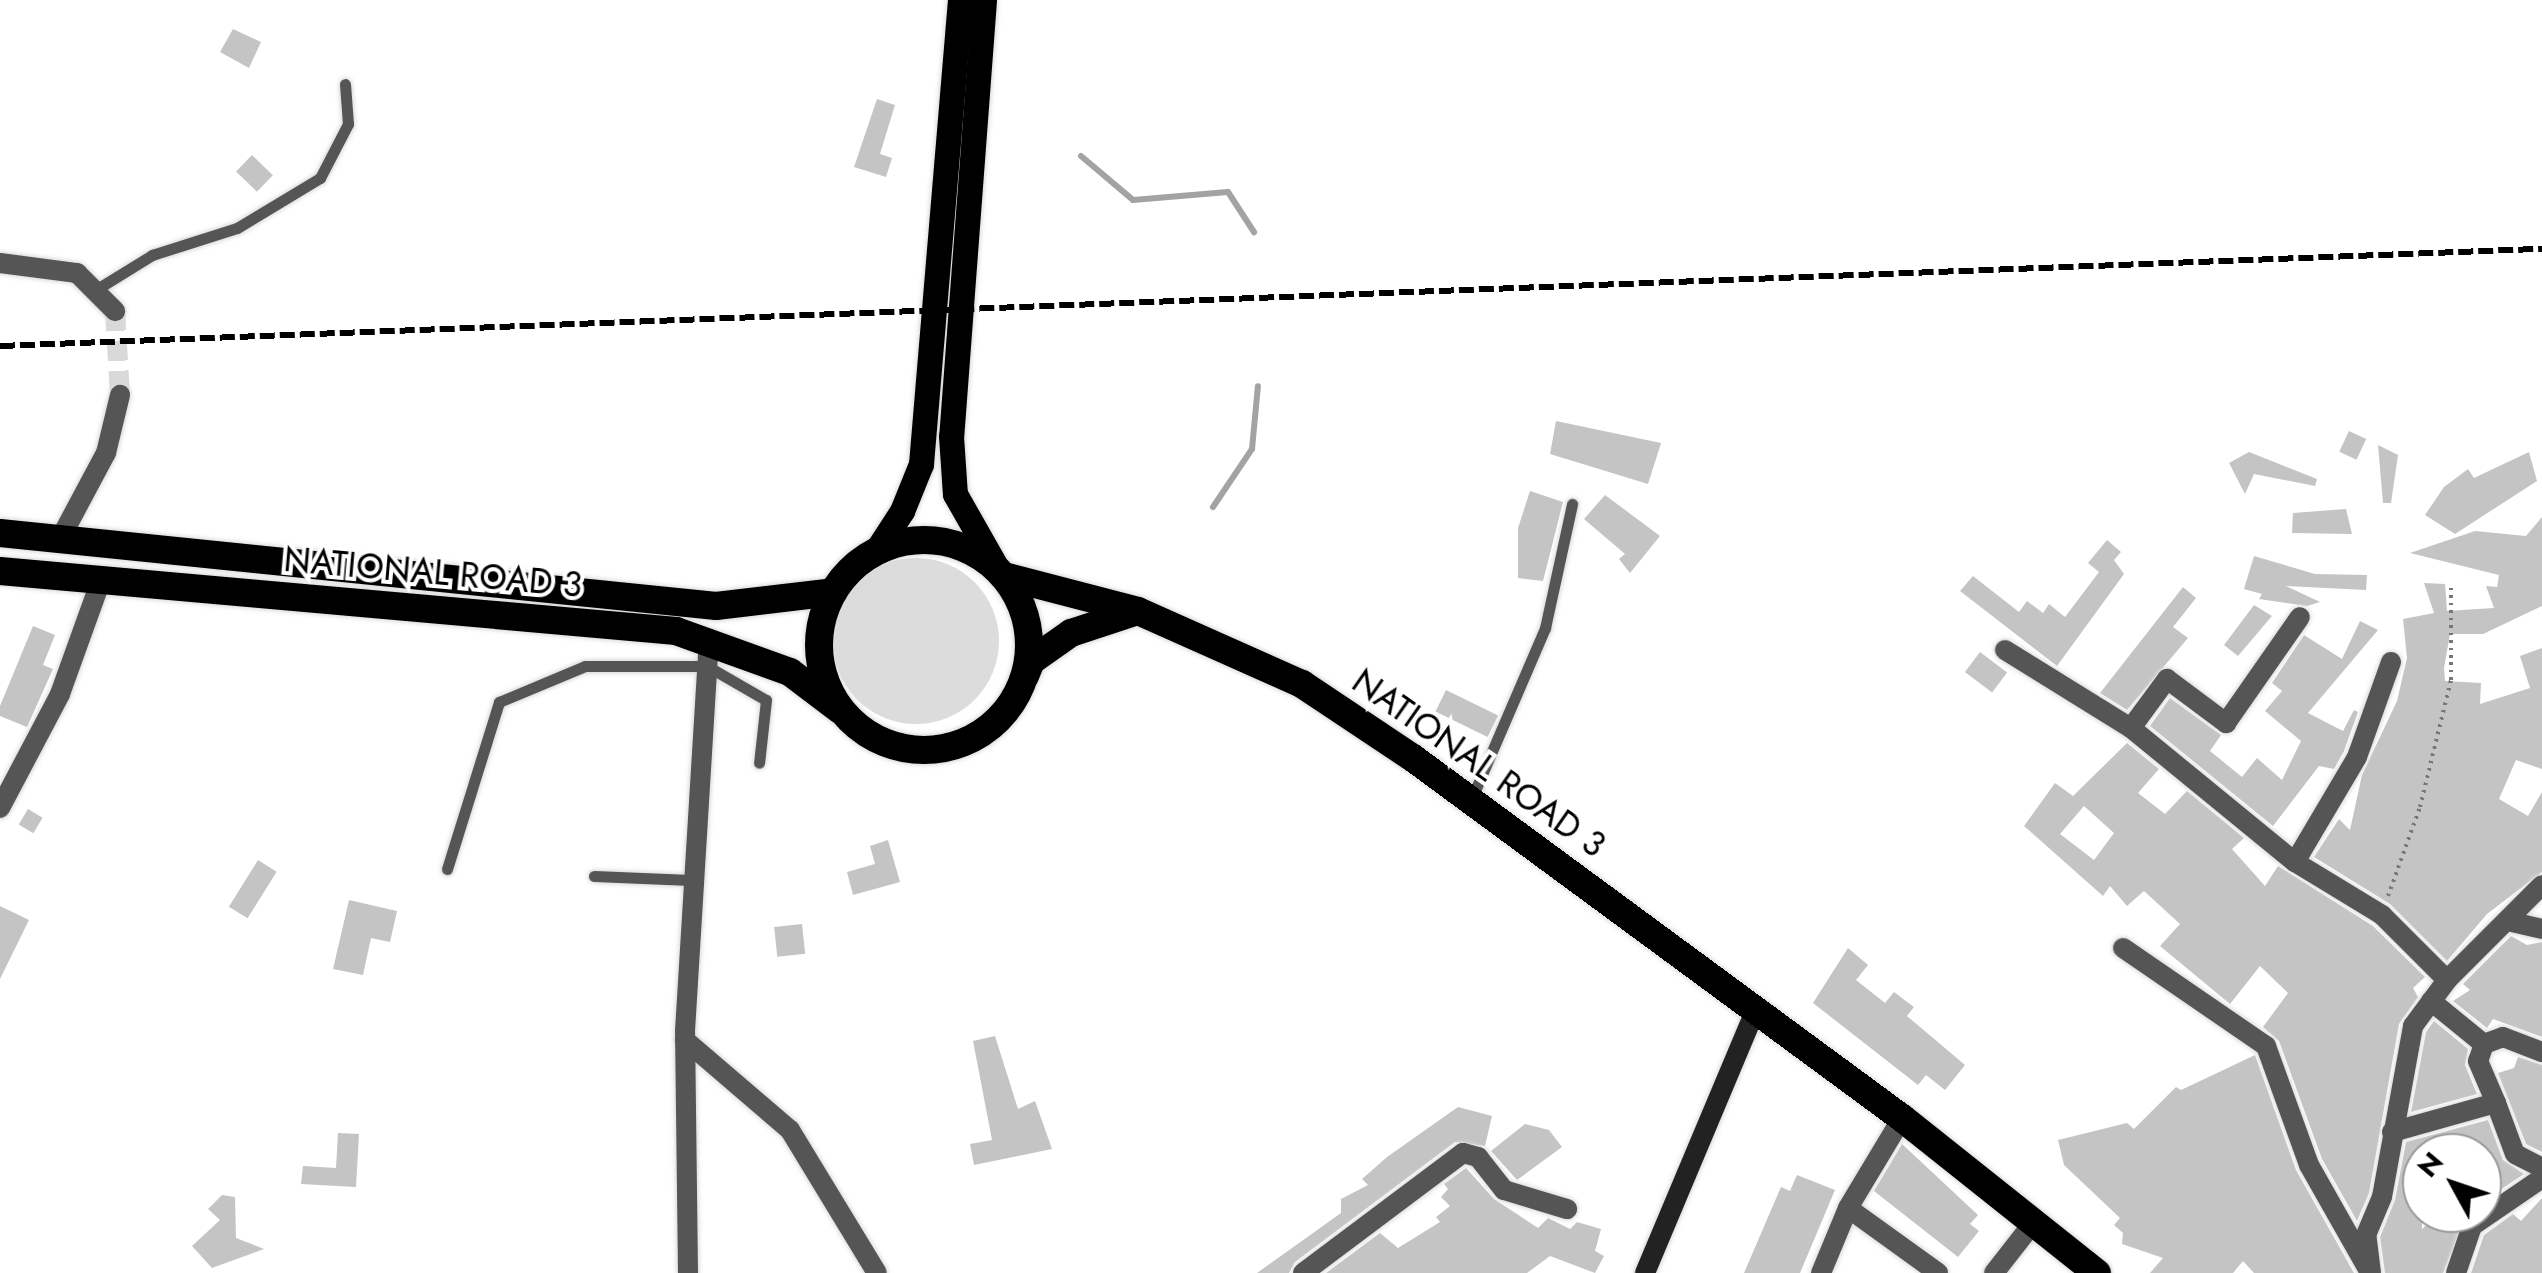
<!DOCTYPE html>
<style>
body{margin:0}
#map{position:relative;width:2542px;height:1273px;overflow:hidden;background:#fff;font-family:Jost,sans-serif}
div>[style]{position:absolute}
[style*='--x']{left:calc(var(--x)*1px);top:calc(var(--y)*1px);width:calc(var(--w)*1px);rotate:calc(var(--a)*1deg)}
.green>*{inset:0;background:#dcdcdc}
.round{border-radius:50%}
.stream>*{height:6px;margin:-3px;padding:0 3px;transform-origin:3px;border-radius:3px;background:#a3a3a3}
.building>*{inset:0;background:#c4c4c4;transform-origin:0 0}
.minor-tunnel>*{height:20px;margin-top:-10px;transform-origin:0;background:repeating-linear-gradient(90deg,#d9d9d9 0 20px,transparent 0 30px)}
.path>*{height:4px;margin-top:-2px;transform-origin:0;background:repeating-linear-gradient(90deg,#777 0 2.5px,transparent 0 7.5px)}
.roads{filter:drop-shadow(0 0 2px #dbdbdb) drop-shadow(0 0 2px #dbdbdb)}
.service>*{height:11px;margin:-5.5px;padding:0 5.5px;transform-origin:5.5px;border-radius:5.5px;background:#555}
.minor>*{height:20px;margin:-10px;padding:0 10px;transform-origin:10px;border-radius:10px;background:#555}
.secondary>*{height:20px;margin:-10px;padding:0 10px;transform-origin:10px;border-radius:10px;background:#222}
.primary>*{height:25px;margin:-12.5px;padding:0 12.5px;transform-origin:12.5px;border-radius:12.5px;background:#000}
.trunk>*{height:28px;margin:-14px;padding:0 14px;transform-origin:14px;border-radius:14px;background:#000}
.trunk>.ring{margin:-14px;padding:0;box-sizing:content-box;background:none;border:28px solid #000;border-radius:50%}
.rail>*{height:6px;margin-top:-3px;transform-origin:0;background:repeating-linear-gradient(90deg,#000 0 15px,transparent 0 20px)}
span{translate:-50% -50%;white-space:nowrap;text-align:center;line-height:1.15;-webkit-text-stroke:8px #fff;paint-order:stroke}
.street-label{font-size:35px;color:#000}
.north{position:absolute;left:2402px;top:1133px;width:100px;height:100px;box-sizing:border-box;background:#fff;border:2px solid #999;border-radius:50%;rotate:310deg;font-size:28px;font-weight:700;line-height:40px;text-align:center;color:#000}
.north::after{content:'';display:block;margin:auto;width:35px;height:45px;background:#000;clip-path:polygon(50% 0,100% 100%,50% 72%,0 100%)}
</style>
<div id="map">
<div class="green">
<div class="round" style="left:833px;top:558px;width:166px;height:166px"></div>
</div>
<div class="stream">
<div style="--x:1081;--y:156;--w:68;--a:40.2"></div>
<div style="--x:1133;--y:200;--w:95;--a:-4.8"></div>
<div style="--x:1228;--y:192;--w:48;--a:57"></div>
<div style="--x:1213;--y:507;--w:70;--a:-56.1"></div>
<div style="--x:1252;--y:449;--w:63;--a:-84.6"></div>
</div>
<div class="building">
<div style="clip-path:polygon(233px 29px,261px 42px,249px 68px,220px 52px)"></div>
<div style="clip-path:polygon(877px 99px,895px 105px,880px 154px,892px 158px,886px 177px,854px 167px)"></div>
<div style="left:252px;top:155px;width:29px;height:23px;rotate:44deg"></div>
<div style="clip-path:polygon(1556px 421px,1661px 443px,1648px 484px,1550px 454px)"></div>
<div style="left:2349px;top:431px;width:19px;height:23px;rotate:25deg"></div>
<div style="clip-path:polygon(2378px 445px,2398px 455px,2391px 503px,2383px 503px)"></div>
<div style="clip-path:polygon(2249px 452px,2317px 479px,2315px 486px,2254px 474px,2245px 494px,2229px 463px)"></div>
<div style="clip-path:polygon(2529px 452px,2537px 481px,2455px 534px,2425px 515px,2444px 487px,2468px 469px,2474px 478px)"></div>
<div style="clip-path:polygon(1530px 491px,1563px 502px,1543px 581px,1518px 578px,1518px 528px)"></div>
<div style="clip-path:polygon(1605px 495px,1660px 536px,1630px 573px,1619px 559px,1625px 554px,1584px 519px)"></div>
<div style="clip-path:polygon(2346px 509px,2352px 534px,2292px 533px,2293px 513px)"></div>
<div style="clip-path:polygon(2542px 517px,2542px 606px,2483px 634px,2450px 634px,2444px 668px,2445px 681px,2481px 683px,2480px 704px,2530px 688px,2520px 656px,2542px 648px,2542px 769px,2516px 760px,2499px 799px,2528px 816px,2542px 792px,2542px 872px,2487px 914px,2447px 961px,2390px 904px,2314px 857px,2339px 819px,2350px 830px,2362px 775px,2397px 701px,2407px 658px,2403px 619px,2434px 613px,2424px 583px,2445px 584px,2447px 611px,2494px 608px,2486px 586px,2497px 587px,2499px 575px,2410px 553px,2475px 531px,2526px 536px)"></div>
<div style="clip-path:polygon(2107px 540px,2121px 552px,2114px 560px,2124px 574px,2057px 666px,1960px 591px,1973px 576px,2019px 612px,2027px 601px,2043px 613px,2049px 604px,2065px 617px,2099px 572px,2088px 563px)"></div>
<div style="clip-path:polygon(2254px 556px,2315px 574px,2367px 575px,2366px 590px,2286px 586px,2320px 602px,2307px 606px,2259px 599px,2262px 594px,2244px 589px)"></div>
<div style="clip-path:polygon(2183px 587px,2196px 598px,2173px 627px,2188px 638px,2127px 710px,2100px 693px)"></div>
<div style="clip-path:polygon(2254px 605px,2272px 616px,2238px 656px,2224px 645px)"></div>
<div style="clip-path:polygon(2360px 621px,2378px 630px,2308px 713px,2343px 731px,2354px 710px,2358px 712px,2344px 751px,2334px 769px,2319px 766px,2273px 826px,2150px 726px,2170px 698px,2221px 735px,2210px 751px,2242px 777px,2257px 758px,2282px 780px,2301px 741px,2265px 711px,2282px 691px,2272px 683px,2304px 635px,2342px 659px)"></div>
<div style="clip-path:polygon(33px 626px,55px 635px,43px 665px,53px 669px,27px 727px,0 716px,0 706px)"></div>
<div style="left:1980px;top:652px;width:34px;height:25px;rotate:37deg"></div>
<div style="left:1446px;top:690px;width:58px;height:24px;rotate:26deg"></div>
<div style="clip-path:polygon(evenodd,2127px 743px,2159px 769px,2138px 793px,2165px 814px,2187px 791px,2244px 838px,2232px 849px,2265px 886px,2278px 866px,2373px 926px,2425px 977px,2413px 988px,2418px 997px,2399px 1024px,2369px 1193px,2357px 1221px,2322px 1159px,2279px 1041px,2263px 1027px,2288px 993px,2260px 966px,2230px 1004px,2160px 946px,2180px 924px,2144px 891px,2127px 906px,2110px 886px,2103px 896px,2024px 826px,2055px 783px,2073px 796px,2127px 743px,2084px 806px,2114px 833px,2094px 860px,2060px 834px,2084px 806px)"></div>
<div style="left:28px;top:809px;width:17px;height:18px;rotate:31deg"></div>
<div style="clip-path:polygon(888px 840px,900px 882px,853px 895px,847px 872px,875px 864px,870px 846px)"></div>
<div style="left:258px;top:860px;width:22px;height:55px;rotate:32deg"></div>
<div style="clip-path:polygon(349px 900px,397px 911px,390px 942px,371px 938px,363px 975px,333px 969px)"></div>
<div style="clip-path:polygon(0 906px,29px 920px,0 979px)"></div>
<div style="left:802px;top:924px;width:30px;height:28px;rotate:84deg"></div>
<div style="clip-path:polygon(2511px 936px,2527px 945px,2542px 942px,2542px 1037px,2493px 1019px,2487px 1028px,2453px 1001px,2470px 990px,2463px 984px)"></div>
<div style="clip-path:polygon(1848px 948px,1868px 965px,1856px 980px,1885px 1003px,1894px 992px,1914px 1007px,1907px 1016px,1965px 1065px,1945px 1090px,1926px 1075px,1918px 1085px,1813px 1003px)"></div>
<div style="clip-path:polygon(2434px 1021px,2468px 1049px,2465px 1065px,2477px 1094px,2411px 1112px,2426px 1032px)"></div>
<div style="clip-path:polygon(995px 1036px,1018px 1109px,1035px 1101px,1052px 1149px,974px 1165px,970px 1144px,992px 1140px,973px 1041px)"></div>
<div style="clip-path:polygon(2255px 1055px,2296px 1170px,2354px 1273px,2254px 1273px,2243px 1261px,2233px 1273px,2150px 1273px,2163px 1258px,2122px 1244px,2123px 1233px,2114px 1225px,2120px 1218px,2064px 1165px,2058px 1140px,2127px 1123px,2134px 1129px,2176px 1087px,2181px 1090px)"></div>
<div style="clip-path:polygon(2518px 1057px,2542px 1065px,2542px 1152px,2526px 1144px,2498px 1073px,2514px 1068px)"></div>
<div style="clip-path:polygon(1458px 1107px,1492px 1116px,1485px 1146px,1455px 1142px,1295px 1262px,1289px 1273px,1257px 1273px,1341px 1213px,1341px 1199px,1368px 1185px,1362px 1179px,1387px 1157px)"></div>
<div style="clip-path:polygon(2488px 1120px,2503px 1160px,2524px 1174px,2482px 1202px,2482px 1153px,2422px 1153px,2422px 1229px,2439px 1213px,2467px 1213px,2443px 1273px,2385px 1273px,2380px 1237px,2395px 1200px,2406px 1142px)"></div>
<div style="clip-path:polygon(1525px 1124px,1549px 1130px,1562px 1147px,1517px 1180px,1491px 1151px)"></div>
<div style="clip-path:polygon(338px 1133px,359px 1134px,356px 1187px,301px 1184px,303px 1166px,336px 1168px)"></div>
<div style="clip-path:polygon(1902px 1144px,1978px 1215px,1970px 1224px,1979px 1231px,1958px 1257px,1874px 1191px)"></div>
<div style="clip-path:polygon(1466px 1168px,1494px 1199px,1538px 1228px,1548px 1218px,1570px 1229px,1577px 1222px,1601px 1229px,1595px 1251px,1604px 1256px,1595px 1273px,1550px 1256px,1527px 1273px,1326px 1273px,1380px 1233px,1398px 1248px,1440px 1222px,1436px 1217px,1450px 1206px,1441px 1197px,1448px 1189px,1444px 1184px)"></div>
<div style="clip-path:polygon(1797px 1175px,1835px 1190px,1800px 1273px,1744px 1273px,1781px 1187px,1790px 1191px)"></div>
<div style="clip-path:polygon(222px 1195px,235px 1197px,236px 1238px,264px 1249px,212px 1268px,192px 1246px,220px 1220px,208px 1209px)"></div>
<div style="clip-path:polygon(2542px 1198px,2542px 1273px,2471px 1273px,2484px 1235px,2513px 1214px,2521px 1221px)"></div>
</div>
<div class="minor-tunnel">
<div style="--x:115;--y:311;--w:84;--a:86.6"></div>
</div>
<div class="path">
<div style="--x:2388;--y:896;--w:95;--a:-70.2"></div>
<div style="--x:2420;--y:807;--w:131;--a:-76.3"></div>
<div style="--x:2451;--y:680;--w:96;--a:-90"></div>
</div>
<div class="roads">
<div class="service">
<div style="--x:97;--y:289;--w:65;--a:-31.7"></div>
<div style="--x:152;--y:255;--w:89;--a:-17.6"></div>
<div style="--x:237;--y:228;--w:97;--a:-31.1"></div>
<div style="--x:320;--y:178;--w:61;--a:-62.6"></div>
<div style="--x:348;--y:124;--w:40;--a:-94.3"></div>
<div style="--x:1471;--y:800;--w:187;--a:-66.7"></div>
<div style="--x:1545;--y:628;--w:127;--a:-77.7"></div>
<div style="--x:447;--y:869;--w:175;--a:-72.7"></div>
<div style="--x:499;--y:702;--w:93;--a:-22.7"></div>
<div style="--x:585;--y:666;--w:122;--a:0"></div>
<div style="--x:707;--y:666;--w:68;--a:30"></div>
<div style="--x:766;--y:700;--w:63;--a:96.3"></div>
<div style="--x:594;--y:876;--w:97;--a:2.4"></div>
</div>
<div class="minor">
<div style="--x:0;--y:263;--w:78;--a:7.4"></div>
<div style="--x:77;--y:273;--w:54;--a:45"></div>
<div style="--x:60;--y:539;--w:98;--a:-61.9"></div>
<div style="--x:106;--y:453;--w:60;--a:-76.4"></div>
<div style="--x:2005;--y:650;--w:148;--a:31.8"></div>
<div style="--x:2131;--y:728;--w:212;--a:39.3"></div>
<div style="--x:2295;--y:862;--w:102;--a:31.3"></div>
<div style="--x:2382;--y:915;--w:92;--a:45"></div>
<div style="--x:2131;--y:728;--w:61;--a:-53.7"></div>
<div style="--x:2167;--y:679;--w:74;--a:36.7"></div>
<div style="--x:2226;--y:723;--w:129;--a:-55.1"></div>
<div style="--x:0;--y:808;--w:129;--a:-62.2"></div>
<div style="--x:60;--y:694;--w:121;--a:-70.2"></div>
<div style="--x:2295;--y:862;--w:122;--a:-59.4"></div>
<div style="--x:2357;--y:757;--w:101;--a:-70.3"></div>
<div style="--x:2512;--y:922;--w:31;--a:13"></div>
<div style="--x:2123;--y:948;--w:173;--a:34.4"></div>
<div style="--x:2266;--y:1046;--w:127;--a:70.1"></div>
<div style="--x:2309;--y:1165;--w:122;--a:60.5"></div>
<div style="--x:2431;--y:1001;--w:68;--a:39.1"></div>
<div style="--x:2484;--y:1044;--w:18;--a:109"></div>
<div style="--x:2478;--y:1061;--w:46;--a:66.8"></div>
<div style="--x:685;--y:1040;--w:138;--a:40.6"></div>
<div style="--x:790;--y:1130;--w:167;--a:58.7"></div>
<div style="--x:2484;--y:1044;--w:20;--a:-20"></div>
<div style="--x:2503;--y:1037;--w:42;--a:21"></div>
<div style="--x:2392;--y:1132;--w:108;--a:-15.6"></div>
<div style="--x:2496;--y:1103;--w:54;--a:69.6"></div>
<div style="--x:2515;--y:1154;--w:30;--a:27"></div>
<div style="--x:1848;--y:1208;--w:111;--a:35.8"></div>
<div style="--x:688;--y:1273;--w:242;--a:-90.7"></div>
<div style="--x:685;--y:1031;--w:393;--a:-86.5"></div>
<div style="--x:1303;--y:1273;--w:200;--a:-36.9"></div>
<div style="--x:1463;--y:1153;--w:16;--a:15"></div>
<div style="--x:1478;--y:1157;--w:42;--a:51.8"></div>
<div style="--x:1504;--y:1190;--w:66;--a:16.8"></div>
<div style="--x:1821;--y:1273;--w:70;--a:-67.4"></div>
<div style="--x:1848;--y:1208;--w:105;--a:-59"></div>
<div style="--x:1994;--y:1273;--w:63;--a:-52"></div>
<div style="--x:2371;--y:1273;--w:38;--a:-97"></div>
<div style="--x:2366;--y:1235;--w:41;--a:-67.2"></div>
<div style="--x:2382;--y:1197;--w:174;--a:-79.7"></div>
<div style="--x:2413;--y:1026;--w:57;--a:-53.5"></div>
<div style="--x:2447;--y:980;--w:134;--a:-45"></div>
<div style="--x:2456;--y:1273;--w:50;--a:-71.2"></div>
<div style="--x:2472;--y:1226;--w:85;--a:-34.4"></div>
</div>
<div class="secondary">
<div style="--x:1645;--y:1273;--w:284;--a:-67.2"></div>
</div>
<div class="primary">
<div style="--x:984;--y:0;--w:437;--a:94.3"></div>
<div style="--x:951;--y:436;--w:58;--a:86.1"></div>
<div style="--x:955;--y:494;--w:85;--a:60.4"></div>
<div style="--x:876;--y:551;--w:48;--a:-57"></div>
<div style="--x:902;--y:511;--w:51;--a:-68"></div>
<div style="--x:921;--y:464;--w:466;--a:-85.2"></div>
</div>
<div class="trunk">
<div style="--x:0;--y:533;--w:720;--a:5.82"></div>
<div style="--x:716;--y:606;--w:118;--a:-6.8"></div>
<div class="ring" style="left:819px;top:540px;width:182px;height:182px"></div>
<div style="--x:0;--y:571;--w:679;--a:5.07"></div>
<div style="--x:676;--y:631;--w:121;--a:19.8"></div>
<div style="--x:790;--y:672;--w:63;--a:37.2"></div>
<div style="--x:1004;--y:576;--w:138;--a:14.6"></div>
<div style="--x:1138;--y:611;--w:180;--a:24"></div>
<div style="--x:1302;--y:684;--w:133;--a:33.7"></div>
<div style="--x:1413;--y:758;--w:607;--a:36.36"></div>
<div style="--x:1902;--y:1118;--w:249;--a:38.5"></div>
<div style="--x:1025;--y:676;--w:16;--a:-68"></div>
<div style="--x:1031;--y:661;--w:49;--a:-35"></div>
<div style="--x:1071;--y:633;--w:67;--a:-18.2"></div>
</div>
</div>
<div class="rail">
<div style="--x:0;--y:346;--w:2544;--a:-2.19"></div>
</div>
<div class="street-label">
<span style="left:433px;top:572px;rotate:5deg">NATIONAL ROAD 3</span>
<span style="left:1479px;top:763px;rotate:35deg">NATIONAL ROAD 3</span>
</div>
<div class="north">N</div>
</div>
